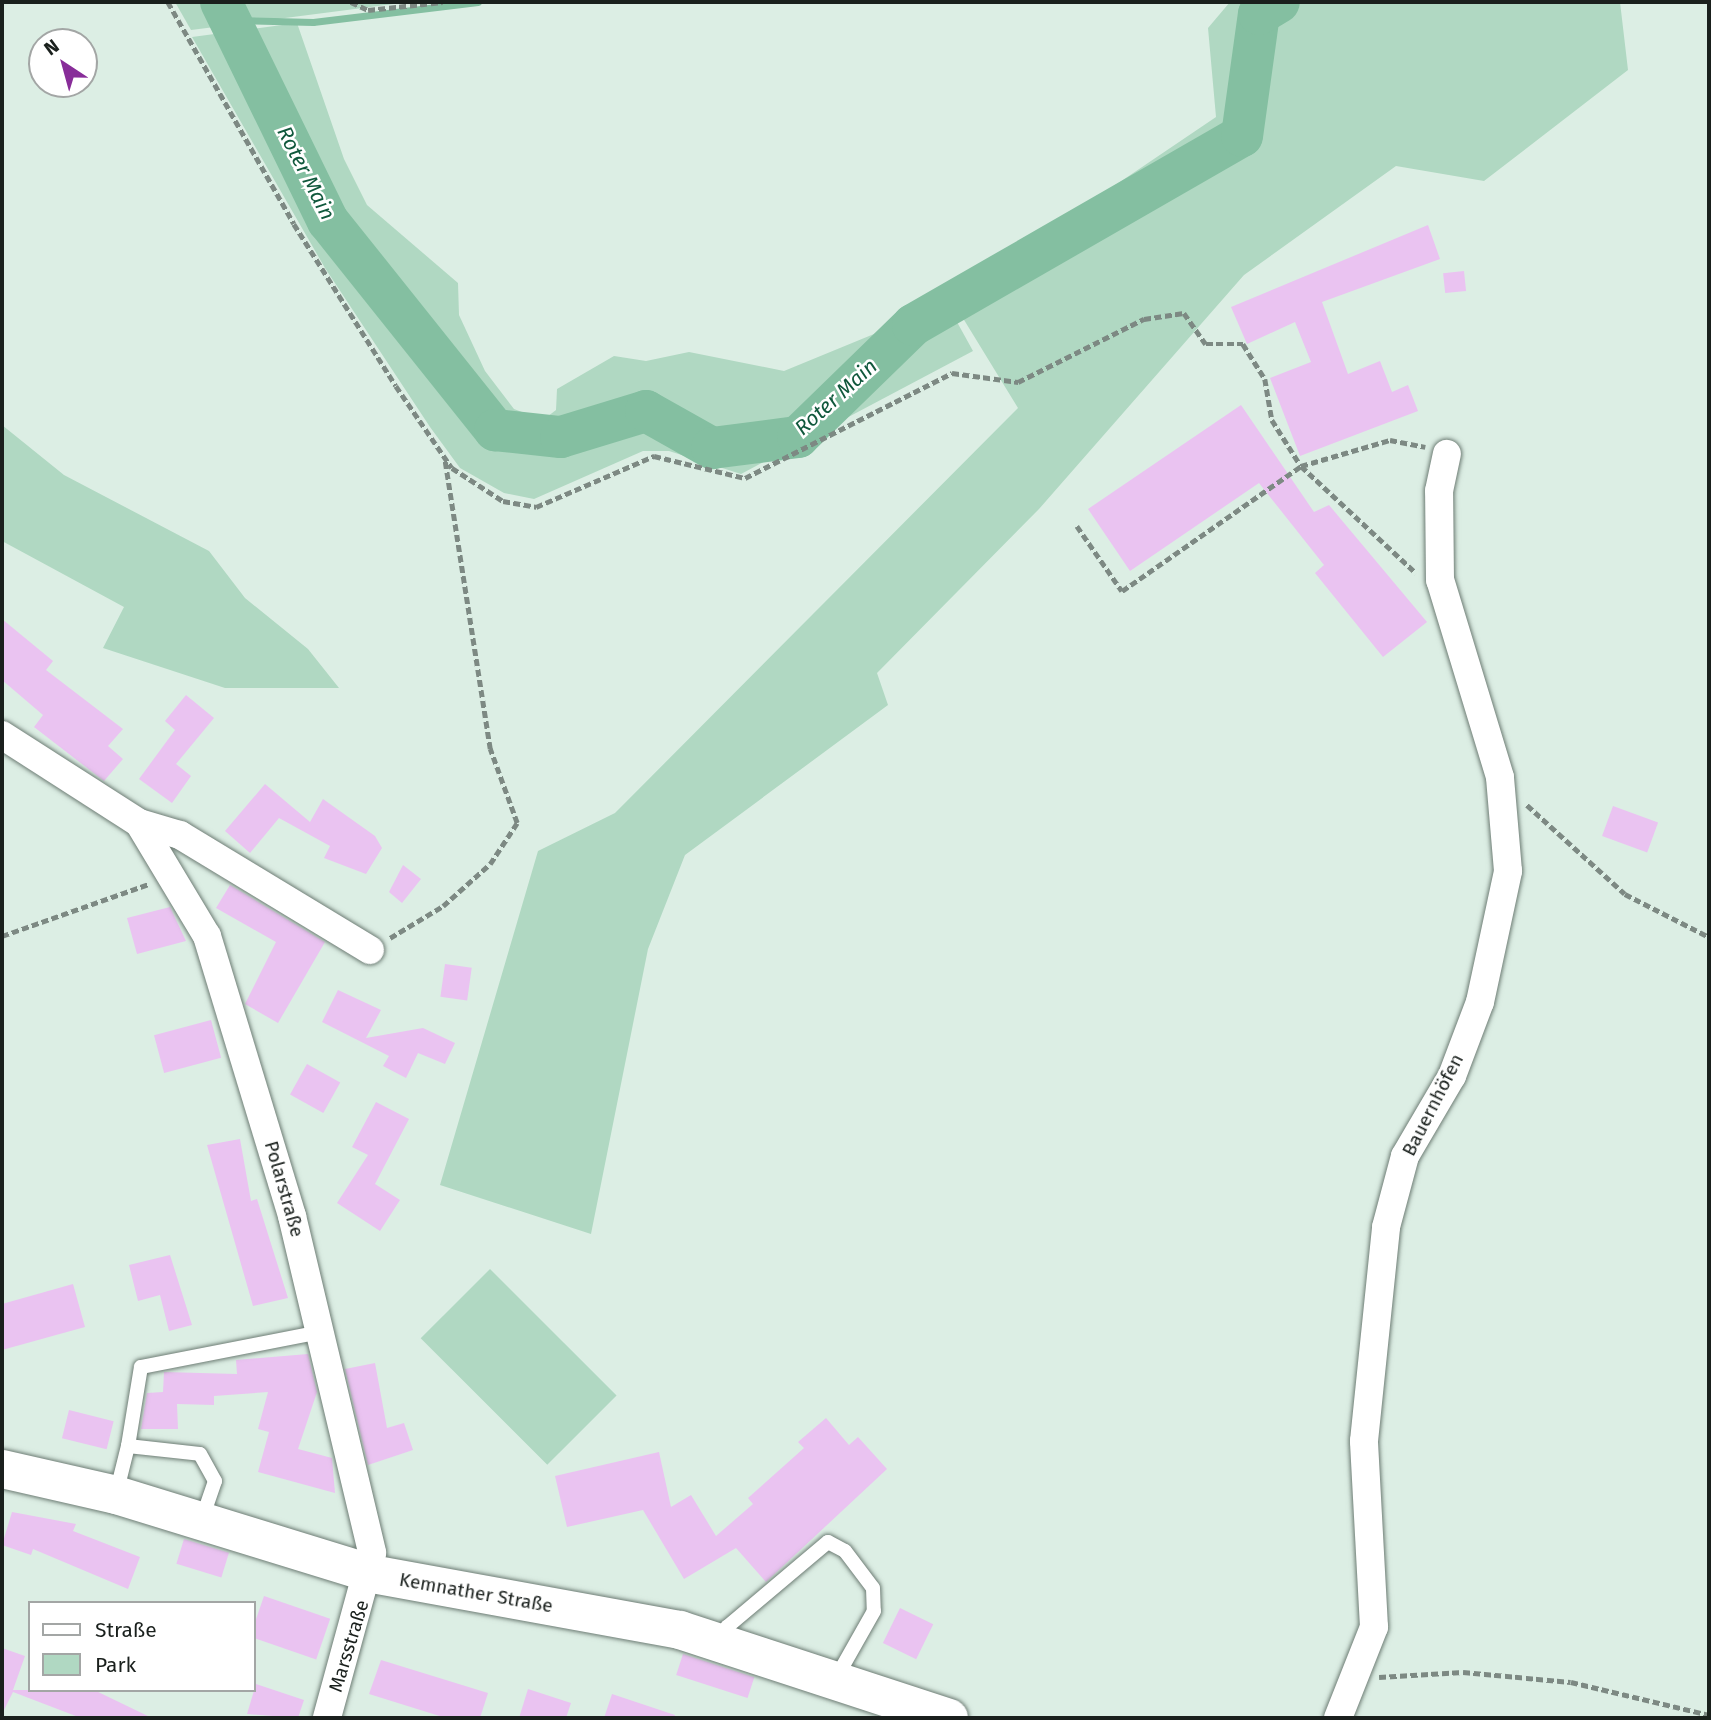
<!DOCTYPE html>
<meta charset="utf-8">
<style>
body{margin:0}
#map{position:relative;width:1711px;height:1720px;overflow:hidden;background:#dceee4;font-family:"Fira Sans",sans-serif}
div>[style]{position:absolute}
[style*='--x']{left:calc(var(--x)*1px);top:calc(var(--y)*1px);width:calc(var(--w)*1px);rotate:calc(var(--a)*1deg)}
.green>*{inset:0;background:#b0d8c2;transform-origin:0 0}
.stream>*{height:7px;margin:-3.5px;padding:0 3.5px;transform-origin:3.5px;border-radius:3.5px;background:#84bfa1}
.river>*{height:42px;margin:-21px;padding:0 21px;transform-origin:21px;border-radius:21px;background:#84bfa1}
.building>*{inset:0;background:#eac3f1;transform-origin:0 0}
.path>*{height:4.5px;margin-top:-2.25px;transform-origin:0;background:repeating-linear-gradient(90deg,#7d8983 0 7px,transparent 0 10.5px)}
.roads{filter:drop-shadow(0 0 2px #6e7d75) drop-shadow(0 0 2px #6e7d75)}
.lane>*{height:14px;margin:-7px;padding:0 7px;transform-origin:7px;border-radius:7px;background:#fff}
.street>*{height:28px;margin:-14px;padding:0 14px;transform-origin:14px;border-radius:14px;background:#fff}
.secondary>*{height:38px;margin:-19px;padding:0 19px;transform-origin:19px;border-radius:19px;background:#fff}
span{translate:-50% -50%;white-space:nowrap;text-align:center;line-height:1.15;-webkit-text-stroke:5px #fff;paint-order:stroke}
.street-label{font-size:19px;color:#1a201d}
.water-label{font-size:21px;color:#10583c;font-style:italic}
.frame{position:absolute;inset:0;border:4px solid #1a201d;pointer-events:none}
.legend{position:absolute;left:28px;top:1601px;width:228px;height:91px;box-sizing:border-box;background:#fff;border:2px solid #a3a6a5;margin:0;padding:9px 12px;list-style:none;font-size:21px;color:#1a201d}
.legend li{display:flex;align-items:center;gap:14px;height:35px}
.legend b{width:35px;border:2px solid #a3a6a5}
.north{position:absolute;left:28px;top:28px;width:70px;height:70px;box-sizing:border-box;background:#fff;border:2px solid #a3a6a5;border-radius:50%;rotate:324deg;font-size:19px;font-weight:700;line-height:28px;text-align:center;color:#1a201d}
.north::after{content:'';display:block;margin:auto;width:24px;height:32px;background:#882d99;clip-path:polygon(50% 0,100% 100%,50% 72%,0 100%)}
</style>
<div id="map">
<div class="green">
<div style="clip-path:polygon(175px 2px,409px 2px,191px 30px)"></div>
<div style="clip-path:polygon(1230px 2px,1620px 2px,1628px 70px,1484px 181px,1396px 166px,1244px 275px,1039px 509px,877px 673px,888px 705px,685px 855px,648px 949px,591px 1234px,440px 1185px,538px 851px,615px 813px,1018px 408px,950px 297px,1216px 117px,1208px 28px)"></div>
<div style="clip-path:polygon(297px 23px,344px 159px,367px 205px,458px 283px,459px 315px,485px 371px,514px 409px,543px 420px,556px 410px,557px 389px,614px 356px,646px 361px,689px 352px,784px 371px,891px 327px,941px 293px,973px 351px,741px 474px,669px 451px,643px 451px,534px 499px,504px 493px,460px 468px,430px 427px,325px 268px,192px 37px)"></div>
<div style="clip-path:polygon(2px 425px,64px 475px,209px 551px,245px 598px,308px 649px,339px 688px,225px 688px,103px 648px,124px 607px,2px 541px)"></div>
<div style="left:490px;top:1269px;width:179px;height:98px;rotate:45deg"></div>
</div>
<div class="stream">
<div style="--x:232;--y:20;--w:81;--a:1.4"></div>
<div style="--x:313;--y:22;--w:166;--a:-6.9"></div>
</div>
<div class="river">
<div style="--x:221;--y:2;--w:244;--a:64"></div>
<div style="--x:328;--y:221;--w:268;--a:51.4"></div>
<div style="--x:495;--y:430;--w:66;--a:6.1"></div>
<div style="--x:561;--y:437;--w:89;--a:-17"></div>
<div style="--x:646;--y:411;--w:76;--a:29.3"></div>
<div style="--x:712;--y:448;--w:87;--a:-7.3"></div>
<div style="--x:798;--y:437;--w:161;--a:-44.2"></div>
<div style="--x:913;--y:325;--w:379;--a:-29.9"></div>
<div style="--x:1242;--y:136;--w:123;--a:-82.1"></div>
<div style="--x:1259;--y:14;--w:23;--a:-31"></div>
</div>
<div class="building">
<div style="clip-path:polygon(1428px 225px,1440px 259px,1322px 302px,1348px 374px,1380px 361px,1392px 392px,1408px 385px,1418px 411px,1300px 456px,1270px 378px,1311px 362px,1295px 322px,1247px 344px,1231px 307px)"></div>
<div style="left:1464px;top:271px;width:20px;height:21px;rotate:84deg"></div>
<div style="clip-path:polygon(1241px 405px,1314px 512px,1329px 505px,1427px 622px,1383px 657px,1315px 573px,1324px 565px,1259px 483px,1130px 571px,1088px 509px)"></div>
<div style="clip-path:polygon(2px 619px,53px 661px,46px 670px,123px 729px,108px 746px,123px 759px,104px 781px,34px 727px,43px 715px,2px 680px)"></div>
<div style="clip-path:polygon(186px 695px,214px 718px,176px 764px,191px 776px,172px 803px,139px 779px,175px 730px,165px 721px)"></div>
<div style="clip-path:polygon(265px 784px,310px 822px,323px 799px,375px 836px,382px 848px,366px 874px,324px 858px,330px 846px,279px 818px,250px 853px,225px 831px)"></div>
<div style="left:1613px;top:806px;width:48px;height:32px;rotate:20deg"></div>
<div style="clip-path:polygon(403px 865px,421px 879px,402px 903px,389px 892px)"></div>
<div style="clip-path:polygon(230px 885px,325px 942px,278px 1023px,245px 1004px,276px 942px,216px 908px)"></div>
<div style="clip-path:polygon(170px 907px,186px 941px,137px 954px,127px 918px)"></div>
<div style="left:445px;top:964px;width:27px;height:33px;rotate:8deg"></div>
<div style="clip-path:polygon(338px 990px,381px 1010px,366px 1038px,423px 1028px,455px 1043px,445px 1064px,418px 1053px,406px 1078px,383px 1066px,389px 1056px,322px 1022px)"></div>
<div style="left:211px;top:1020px;width:39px;height:59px;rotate:75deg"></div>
<div style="left:307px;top:1064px;width:38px;height:35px;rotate:29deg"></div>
<div style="clip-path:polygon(376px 1102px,409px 1119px,375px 1184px,400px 1200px,380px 1231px,337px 1203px,368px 1155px,352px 1147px)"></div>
<div style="clip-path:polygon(240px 1139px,251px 1201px,257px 1199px,288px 1298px,253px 1306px,207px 1145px)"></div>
<div style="clip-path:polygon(170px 1255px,192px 1325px,169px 1331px,160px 1295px,138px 1301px,129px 1265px)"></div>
<div style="clip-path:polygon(73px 1284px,85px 1327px,2px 1350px,2px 1304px)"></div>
<div style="clip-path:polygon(308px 1354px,317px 1392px,298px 1449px,332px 1458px,335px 1493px,258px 1472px,269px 1432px,258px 1429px,268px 1392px,214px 1396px,214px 1405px,177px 1404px,178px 1429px,141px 1429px,147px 1393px,163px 1392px,164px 1372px,237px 1374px,236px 1360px)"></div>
<div style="clip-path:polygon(375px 1363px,387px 1428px,404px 1423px,413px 1450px,368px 1465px,345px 1369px)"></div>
<div style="left:69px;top:1410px;width:46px;height:29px;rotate:14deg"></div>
<div style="clip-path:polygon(826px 1418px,849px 1445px,858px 1437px,887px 1469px,766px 1582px,736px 1548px,684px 1579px,643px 1510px,567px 1527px,555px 1476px,659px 1452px,671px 1507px,691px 1495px,716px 1536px,753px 1504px,748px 1498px,804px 1448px,798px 1442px)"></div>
<div style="clip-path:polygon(12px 1512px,76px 1524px,73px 1531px,140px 1557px,128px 1589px,33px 1549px,31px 1555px,2px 1545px)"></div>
<div style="left:184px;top:1539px;width:47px;height:26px;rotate:17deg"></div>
<div style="left:264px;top:1596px;width:70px;height:43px;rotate:19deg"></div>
<div style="left:900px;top:1608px;width:37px;height:39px;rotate:26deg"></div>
<div style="clip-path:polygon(2px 1648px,25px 1656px,13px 1690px,94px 1690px,152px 1718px,81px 1718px,13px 1692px,2px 1714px)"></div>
<div style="left:683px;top:1654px;width:75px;height:22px;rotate:18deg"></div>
<div style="clip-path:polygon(381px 1660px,488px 1693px,480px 1718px,446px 1718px,369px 1694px)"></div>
<div style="clip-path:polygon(256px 1684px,304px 1700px,298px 1718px,247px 1714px)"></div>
<div style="clip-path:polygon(528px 1689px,571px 1703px,566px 1718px,519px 1718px)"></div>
<div style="clip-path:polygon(612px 1694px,675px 1715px,674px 1718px,604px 1718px)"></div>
</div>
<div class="path">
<div style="--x:168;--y:2;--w:255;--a:60.4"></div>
<div style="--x:294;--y:224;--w:191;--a:57.8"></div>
<div style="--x:396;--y:386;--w:99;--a:55.7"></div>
<div style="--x:452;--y:468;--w:61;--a:32.9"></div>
<div style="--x:503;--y:501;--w:34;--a:10"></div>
<div style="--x:536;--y:507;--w:129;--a:-23.4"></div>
<div style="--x:654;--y:456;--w:94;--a:13.6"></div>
<div style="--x:745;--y:478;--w:232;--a:-26.9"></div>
<div style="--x:952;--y:373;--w:67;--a:7.8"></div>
<div style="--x:1018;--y:382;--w:141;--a:-26.6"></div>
<div style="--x:1144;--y:319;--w:40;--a:-8.5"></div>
<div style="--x:1184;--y:313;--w:38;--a:55"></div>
<div style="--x:1206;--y:344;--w:37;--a:0"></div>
<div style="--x:1243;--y:344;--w:41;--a:57.8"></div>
<div style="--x:1265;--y:379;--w:42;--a:80.3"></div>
<div style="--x:1272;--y:420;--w:54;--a:57.8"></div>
<div style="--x:1301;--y:466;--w:93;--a:-16.3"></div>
<div style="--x:1390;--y:440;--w:36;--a:11"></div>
<div style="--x:351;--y:2;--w:19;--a:25"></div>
<div style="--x:368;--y:10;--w:75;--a:-6.1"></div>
<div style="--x:1077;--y:526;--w:79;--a:55.3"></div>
<div style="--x:1122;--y:591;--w:218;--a:-34.9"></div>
<div style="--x:1301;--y:466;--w:157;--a:42.9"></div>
<div style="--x:1527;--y:805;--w:132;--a:42.2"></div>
<div style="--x:1625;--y:894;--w:94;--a:27.1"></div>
<div style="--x:2;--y:936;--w:156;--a:-19.5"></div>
<div style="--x:390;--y:938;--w:62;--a:-31.1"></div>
<div style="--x:443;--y:906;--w:63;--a:-41.8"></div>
<div style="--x:490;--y:864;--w:49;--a:-56.6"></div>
<div style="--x:517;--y:823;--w:79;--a:-110"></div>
<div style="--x:490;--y:749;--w:291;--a:-98.9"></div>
<div style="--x:1379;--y:1677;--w:84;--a:-3.4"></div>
<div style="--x:1463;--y:1672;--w:108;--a:5.3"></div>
<div style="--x:1571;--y:1682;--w:142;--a:13.4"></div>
</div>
<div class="roads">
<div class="lane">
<div style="--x:128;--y:1446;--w:80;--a:-80.7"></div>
<div style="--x:141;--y:1367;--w:183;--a:-11"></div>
<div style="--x:116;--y:1494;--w:49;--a:-76"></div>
<div style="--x:128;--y:1446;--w:72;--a:6.3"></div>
<div style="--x:200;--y:1454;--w:31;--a:61"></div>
<div style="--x:215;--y:1481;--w:40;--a:108.9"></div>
<div style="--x:720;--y:1641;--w:16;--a:-63"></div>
<div style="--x:727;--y:1627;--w:132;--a:-40.1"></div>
<div style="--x:828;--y:1542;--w:19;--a:28"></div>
<div style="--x:845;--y:1551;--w:46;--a:52.9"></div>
<div style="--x:873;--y:1588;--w:23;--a:88"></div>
<div style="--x:874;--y:1611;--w:79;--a:119.5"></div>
</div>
<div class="street">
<div style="--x:2;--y:735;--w:163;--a:32.7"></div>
<div style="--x:139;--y:823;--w:132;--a:59"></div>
<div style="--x:207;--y:936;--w:293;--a:73.1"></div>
<div style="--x:292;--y:1216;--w:346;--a:76.6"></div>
<div style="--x:372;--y:1553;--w:171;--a:105.3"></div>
<div style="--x:139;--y:823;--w:43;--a:16.3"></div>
<div style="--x:180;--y:835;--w:222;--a:31.2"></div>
<div style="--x:1338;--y:1718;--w:98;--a:-68.4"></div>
<div style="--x:1374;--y:1627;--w:186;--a:-93.1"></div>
<div style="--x:1364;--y:1441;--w:215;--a:-84.1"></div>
<div style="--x:1386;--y:1227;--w:73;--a:-75"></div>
<div style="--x:1405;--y:1156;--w:93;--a:-59.6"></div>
<div style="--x:1452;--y:1076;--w:79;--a:-69.3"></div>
<div style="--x:1480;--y:1002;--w:134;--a:-77.9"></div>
<div style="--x:1508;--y:871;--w:94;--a:-94.9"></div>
<div style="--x:1500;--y:777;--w:206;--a:-106.9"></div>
<div style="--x:1440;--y:580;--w:89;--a:-90.6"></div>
<div style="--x:1439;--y:491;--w:38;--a:-78"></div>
</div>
<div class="secondary">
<div style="--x:2;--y:1469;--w:117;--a:12.8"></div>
<div style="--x:116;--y:1495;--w:268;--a:17.1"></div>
<div style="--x:372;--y:1574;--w:313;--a:10.3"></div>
<div style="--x:680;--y:1630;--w:283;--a:18.1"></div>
</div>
</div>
<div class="street-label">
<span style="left:1433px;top:1105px;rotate:-63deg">Bauernhöfen</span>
<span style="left:284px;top:1189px;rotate:74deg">Polarstraße</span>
<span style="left:476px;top:1593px;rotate:10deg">Kemnather Straße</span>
<span style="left:349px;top:1646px;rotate:-73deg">Marsstraße</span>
</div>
<div class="water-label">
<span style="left:306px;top:173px;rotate:63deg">Roter Main</span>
<span style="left:836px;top:397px;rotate:-42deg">Roter Main</span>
</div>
<div class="frame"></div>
<ul class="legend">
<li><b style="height:9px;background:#fff"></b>Straße</li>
<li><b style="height:19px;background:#b0d8c2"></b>Park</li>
</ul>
<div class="north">N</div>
</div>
